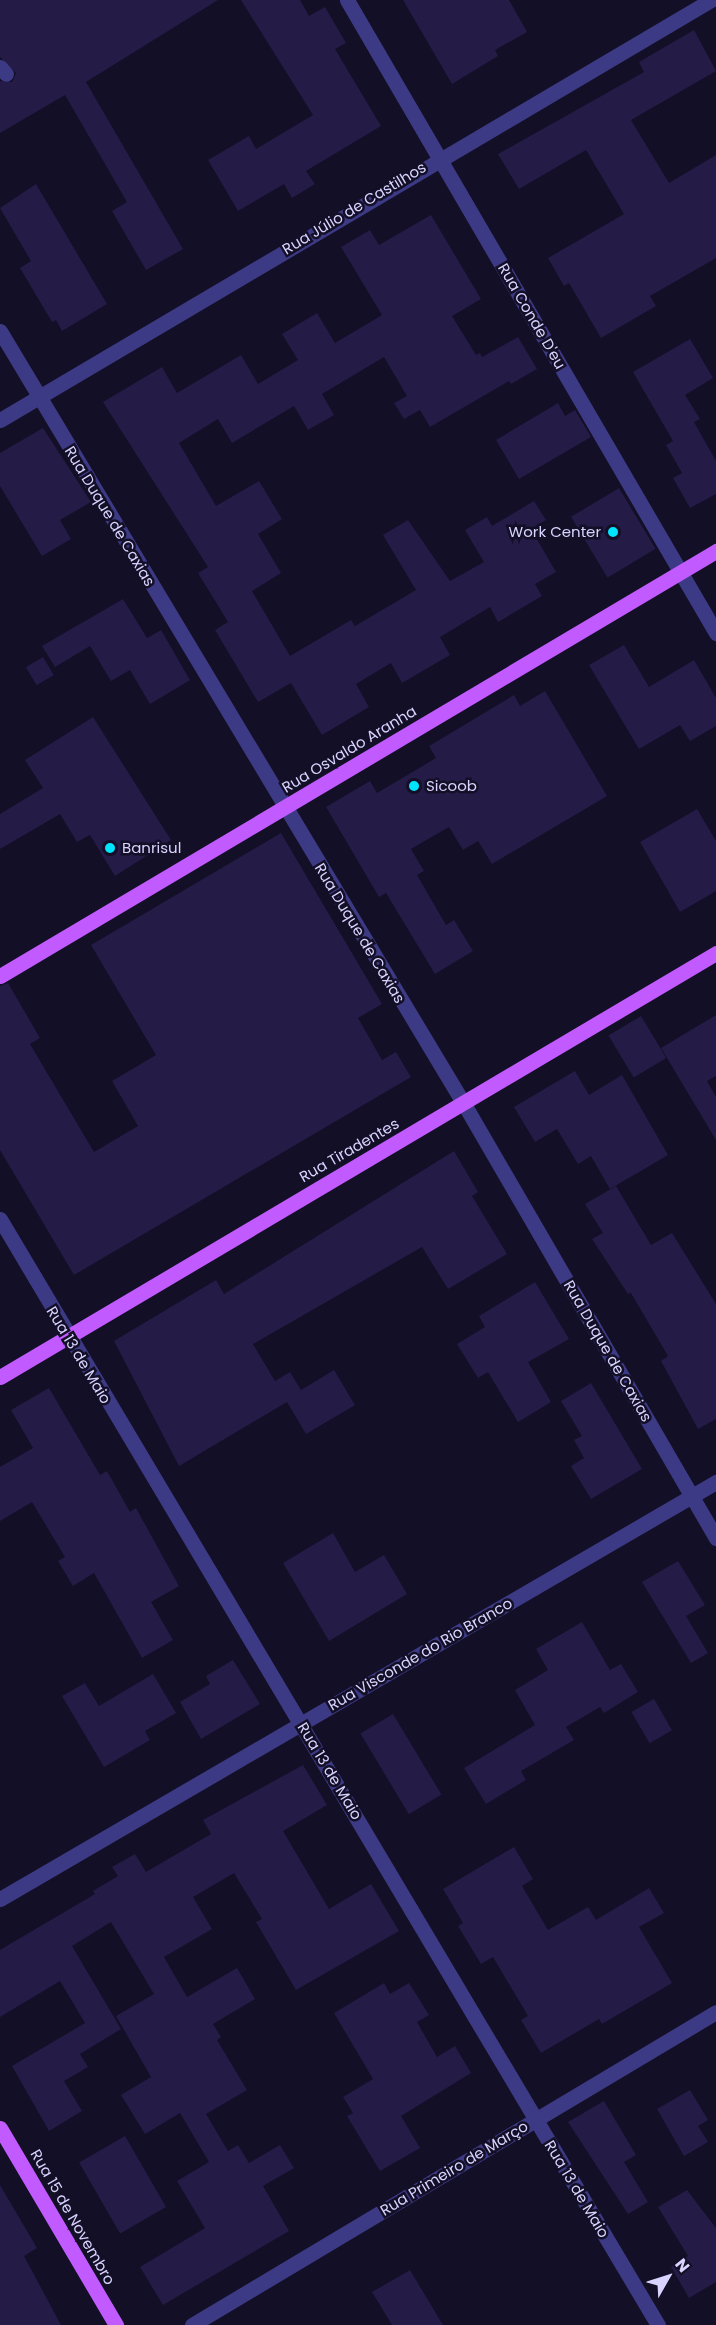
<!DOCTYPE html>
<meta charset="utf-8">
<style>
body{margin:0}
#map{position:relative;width:716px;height:2325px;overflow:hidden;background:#130f26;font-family:Poppins,sans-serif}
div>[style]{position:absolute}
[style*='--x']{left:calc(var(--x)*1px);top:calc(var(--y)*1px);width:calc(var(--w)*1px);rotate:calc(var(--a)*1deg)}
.building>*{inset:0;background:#241b47;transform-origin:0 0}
.minor>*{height:15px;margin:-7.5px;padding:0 7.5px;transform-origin:7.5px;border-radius:7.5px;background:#3d3a85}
.major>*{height:15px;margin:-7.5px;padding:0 7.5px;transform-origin:7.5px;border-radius:7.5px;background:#c25bff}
.dots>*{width:16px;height:16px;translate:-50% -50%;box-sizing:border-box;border:3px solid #130f26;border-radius:50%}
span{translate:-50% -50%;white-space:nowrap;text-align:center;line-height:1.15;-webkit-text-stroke:5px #130f26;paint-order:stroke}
.street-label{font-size:15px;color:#d9d4ff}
.poi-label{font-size:15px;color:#d9d4ff}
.right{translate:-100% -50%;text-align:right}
.left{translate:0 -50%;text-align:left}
.north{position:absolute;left:638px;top:2247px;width:60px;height:60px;-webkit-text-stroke:4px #130f26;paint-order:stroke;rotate:51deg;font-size:16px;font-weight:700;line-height:24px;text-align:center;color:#d9d4ff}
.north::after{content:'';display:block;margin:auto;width:21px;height:27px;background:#d9d4ff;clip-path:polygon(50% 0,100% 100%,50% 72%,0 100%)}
</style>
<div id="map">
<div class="building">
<div style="clip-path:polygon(0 0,218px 0,86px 82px,183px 249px,146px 270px,112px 211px,127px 202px,65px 95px,0 133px,0 81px,12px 82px,16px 73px,0 57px)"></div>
<div style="clip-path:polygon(241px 0,300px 0,309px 16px,325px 7px,346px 43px,335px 49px,381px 126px,306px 171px,315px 184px,292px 198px,284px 184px,238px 211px,208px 160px,249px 136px,256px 149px,313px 115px)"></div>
<div style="clip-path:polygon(403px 0,509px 0,527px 32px,495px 50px,498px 56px,452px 84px)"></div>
<div style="clip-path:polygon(694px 30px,716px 71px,631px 120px,669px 183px,716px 155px,716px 258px,650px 296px,656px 306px,601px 338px,569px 283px,564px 286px,548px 258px,624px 214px,586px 150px,519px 189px,498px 154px,644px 72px,639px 62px)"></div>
<div style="clip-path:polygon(36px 184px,107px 304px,62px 331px,56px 320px,52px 322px,20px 268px,31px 261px,0 208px)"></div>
<div style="clip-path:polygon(431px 215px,481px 299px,452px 316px,476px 355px,480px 353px,482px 357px,518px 337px,537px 369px,511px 384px,509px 381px,430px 427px,420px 410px,404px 419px,394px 403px,407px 396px,384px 357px,322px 394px,334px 415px,308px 430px,294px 406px,232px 443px,218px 419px,179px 443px,216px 506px,259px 481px,282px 519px,258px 534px,281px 573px,252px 591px,290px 656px,351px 620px,355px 626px,416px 590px,383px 535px,408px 520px,450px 581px,484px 562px,465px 530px,487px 517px,492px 526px,534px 501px,546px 520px,531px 529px,556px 572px,535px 584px,542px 596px,498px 622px,490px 607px,440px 637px,450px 655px,402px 683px,391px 663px,356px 684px,369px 707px,322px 735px,291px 683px,258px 702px,215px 630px,228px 622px,198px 573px,208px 567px,103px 402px,162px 367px,177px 393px,241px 355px,258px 384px,298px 360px,282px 334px,317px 313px,335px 343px,382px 315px,341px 247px,370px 230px,379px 245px)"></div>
<div style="clip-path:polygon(690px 339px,713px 378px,685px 395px,700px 419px,694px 422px,716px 461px,716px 494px,690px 508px,673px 478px,682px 473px,666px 445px,673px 441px,633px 372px)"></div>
<div style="clip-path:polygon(558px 403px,565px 416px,575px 410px,591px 437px,519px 479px,496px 440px)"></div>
<div style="clip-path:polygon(43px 428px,91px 502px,60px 520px,71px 539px,42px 556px,0 486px,0 453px)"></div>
<div style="left:619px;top:488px;width:71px;height:56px;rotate:59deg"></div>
<div style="clip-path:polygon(123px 599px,147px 638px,161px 630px,190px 680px,150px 704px,130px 670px,111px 681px,90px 646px,55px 667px,42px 646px)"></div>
<div style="clip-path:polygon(624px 645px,649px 687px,694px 660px,716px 698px,716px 726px,690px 741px,680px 725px,639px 749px,589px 665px)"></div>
<div style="left:43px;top:657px;width:21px;height:20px;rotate:59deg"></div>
<div style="clip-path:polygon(545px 691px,607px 796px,492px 864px,478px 841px,463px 850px,449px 827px,411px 849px,424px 871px,417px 875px,446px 925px,454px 920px,473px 951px,435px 974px,386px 893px,379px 897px,326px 807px,370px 781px,377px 793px,436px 758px,429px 746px,514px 695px,520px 706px)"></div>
<div style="clip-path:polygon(93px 717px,171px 840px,115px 876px,90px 835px,77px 842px,60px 814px,0 849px,0 814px,43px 788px,25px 760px)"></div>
<div style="clip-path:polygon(697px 809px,716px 841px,716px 891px,680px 912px,640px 842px)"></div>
<div style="clip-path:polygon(281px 833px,382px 1004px,358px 1018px,382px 1060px,396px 1052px,411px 1077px,74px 1275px,0 1150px,0 986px,8px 983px,40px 1038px,30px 1044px,94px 1152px,138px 1126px,112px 1081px,156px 1055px,91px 945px)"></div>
<div style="clip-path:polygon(716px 1015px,716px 1076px,707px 1081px,716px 1097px,716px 1140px,661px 1048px)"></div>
<div style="left:641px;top:1016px;width:49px;height:38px;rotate:59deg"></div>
<div style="clip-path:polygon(575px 1071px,589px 1095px,622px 1075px,668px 1155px,610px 1189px,591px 1156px,578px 1164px,557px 1129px,535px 1142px,514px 1107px)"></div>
<div style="clip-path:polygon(454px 1151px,478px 1192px,472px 1196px,507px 1254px,448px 1289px,422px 1247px,253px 1344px,275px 1381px,290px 1372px,301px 1390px,334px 1370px,355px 1405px,306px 1434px,287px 1402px,179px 1466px,114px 1341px,216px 1280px,224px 1294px)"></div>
<div style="clip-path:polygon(616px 1186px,651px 1245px,672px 1233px,716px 1304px,716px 1419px,698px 1429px,661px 1361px,668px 1356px,631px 1293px,628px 1294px,592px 1239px,603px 1233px,585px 1204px)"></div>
<div style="clip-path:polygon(535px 1282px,569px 1339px,528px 1362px,551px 1402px,518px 1422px,488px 1372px,478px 1378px,457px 1344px,485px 1327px,479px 1316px)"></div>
<div style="clip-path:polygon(591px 1383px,642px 1469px,591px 1499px,571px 1466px,584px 1458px,574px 1440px,582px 1436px,561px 1401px)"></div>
<div style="clip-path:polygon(49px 1388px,100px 1475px,107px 1471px,130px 1512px,136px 1508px,179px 1586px,151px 1602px,173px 1640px,142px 1658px,94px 1573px,73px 1586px,58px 1561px,65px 1557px,32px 1502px,0 1521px,0 1467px,33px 1448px,11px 1410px)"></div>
<div style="clip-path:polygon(333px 1533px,355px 1572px,384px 1555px,407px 1594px,329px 1641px,283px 1563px)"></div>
<div style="clip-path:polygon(678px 1561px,705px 1605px,686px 1616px,708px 1653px,691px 1663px,642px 1582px)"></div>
<div style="clip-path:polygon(582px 1622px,610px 1670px,621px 1664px,638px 1692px,604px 1713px,600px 1707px,566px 1727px,574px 1740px,521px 1771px,526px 1780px,486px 1804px,464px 1768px,535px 1725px,515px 1690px,548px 1670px,536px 1649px)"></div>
<div style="clip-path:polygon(233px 1660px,260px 1704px,201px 1739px,180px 1702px,210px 1684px,206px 1676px)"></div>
<div style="clip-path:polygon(153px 1674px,176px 1713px,145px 1731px,150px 1740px,104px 1767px,62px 1696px,85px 1683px,99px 1706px)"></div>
<div style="left:654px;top:1699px;width:36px;height:26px;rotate:60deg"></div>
<div style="left:393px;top:1714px;width:94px;height:38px;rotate:59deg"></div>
<div style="clip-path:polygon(303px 1765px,327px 1805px,283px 1831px,329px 1909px,371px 1884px,399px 1931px,296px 1990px,256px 1922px,262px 1919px,234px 1873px,193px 1897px,212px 1929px,164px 1957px,187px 1997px,237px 1968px,255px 1999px,213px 2024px,221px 2037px,217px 2040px,247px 2090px,206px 2114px,228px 2151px,238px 2145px,249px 2163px,280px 2145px,294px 2168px,263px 2186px,289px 2231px,163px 2305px,140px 2267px,205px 2228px,177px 2181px,209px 2162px,180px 2113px,145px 2134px,121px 2095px,151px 2077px,116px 2016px,154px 1994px,111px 1922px,72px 1946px,121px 2029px,80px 2054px,88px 2067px,64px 2081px,82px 2111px,49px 2131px,12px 2066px,85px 2023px,60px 1981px,0 2017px,0 1950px,95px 1894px,93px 1891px,118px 1876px,112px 1867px,135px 1854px,146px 1872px,211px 1834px,203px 1820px)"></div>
<div style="clip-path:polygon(514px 1847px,533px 1879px,522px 1886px,548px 1930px,588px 1907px,596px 1920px,649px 1888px,664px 1913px,639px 1927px,672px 1983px,602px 2024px,599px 2019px,541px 2053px,521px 2020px,528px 2016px,493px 1957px,481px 1964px,458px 1926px,463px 1923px,443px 1889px)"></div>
<div style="clip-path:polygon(384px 1983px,390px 1994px,409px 1983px,429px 2015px,417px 2022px,437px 2057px,455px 2046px,471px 2073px,401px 2116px,420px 2148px,380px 2171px,347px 2116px,353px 2113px,343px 2097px,373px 2079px,334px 2013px)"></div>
<div style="clip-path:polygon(690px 2090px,708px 2120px,698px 2126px,708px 2142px,684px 2156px,657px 2109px)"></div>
<div style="clip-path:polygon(604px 2101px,636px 2155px,624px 2162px,648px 2202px,628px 2214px,568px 2122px)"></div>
<div style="left:125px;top:2136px;width:82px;height:53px;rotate:60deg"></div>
<div style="clip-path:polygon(0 2185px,37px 2248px,24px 2256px,61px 2325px,0 2325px)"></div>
<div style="clip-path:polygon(687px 2190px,716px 2228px,716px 2282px,689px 2298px,671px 2267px,688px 2256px,658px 2207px)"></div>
<div style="clip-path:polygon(410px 2270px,443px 2325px,392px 2325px,372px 2292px)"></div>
</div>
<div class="minor">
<div style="--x:347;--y:0;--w:733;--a:59.76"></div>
<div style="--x:0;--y:67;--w:9;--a:49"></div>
<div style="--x:0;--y:331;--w:902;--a:59.03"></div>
<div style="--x:464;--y:1104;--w:502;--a:59.86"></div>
<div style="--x:0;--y:420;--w:826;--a:-30.57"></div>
<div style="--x:0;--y:1219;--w:1287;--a:59.25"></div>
<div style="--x:0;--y:1899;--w:829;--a:-30.22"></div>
<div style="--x:192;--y:2325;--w:610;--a:-30.85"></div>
</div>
<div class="major">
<div style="--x:0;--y:976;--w:833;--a:-30.69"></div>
<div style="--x:0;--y:1377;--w:832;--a:-30.63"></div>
<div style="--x:0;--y:2128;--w:229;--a:59.5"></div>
</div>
<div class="dots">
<div style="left:613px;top:532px;background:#00e5ff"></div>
<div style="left:414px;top:786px;background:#00e5ff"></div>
<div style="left:110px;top:848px;background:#00e5ff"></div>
</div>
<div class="street-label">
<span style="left:354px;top:208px;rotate:-31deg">Rua Júlio de Castilhos</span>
<span style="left:532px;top:316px;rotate:60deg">Rua Conde D'eu</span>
<span style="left:110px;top:516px;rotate:59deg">Rua Duque de Caxias</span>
<span style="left:349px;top:749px;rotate:-31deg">Rua Osvaldo Aranha</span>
<span style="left:360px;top:933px;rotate:59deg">Rua Duque de Caxias</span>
<span style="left:349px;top:1150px;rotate:-30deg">Rua Tiradentes</span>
<span style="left:608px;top:1351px;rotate:60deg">Rua Duque de Caxias</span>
<span style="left:79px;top:1355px;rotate:59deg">Rua 13 de Maio</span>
<span style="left:420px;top:1654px;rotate:-30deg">Rua Visconde do Rio Branco</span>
<span style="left:330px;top:1771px;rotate:59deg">Rua 13 de Maio</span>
<span style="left:454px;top:2168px;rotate:-31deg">Rua Primeiro de Março</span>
<span style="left:577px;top:2189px;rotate:59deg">Rua 13 de Maio</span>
<span style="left:73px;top:2217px;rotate:60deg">Rua 15 de Novembro</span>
</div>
<div class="poi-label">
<span class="right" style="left:601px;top:532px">Work Center</span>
<span class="left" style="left:426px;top:786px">Sicoob</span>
<span class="left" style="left:122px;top:848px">Banrisul</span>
</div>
<div class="north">N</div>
</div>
